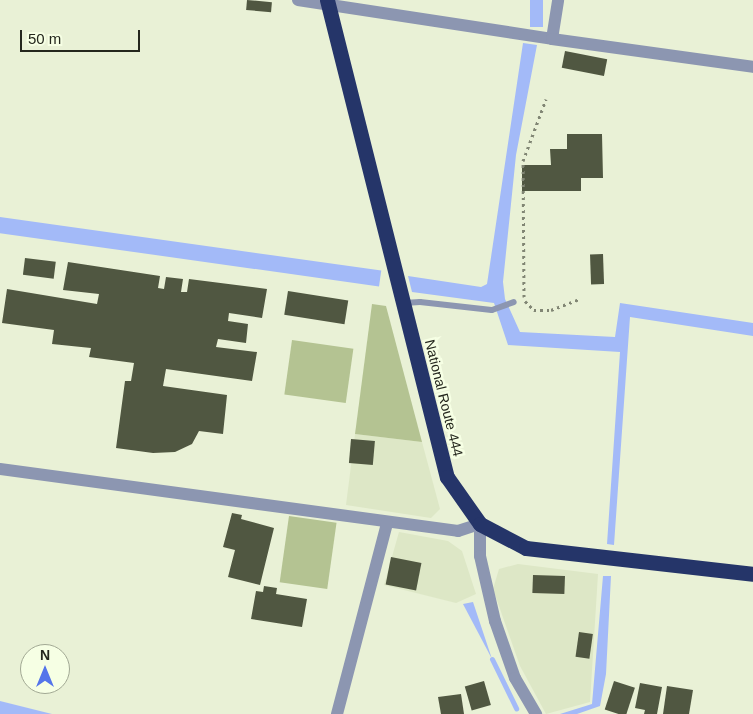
<!DOCTYPE html>
<style>
body{margin:0}
#map{position:relative;width:753px;height:714px;overflow:hidden;background:#e9f1d6;font-family:Arial,sans-serif}
div>[style]{position:absolute}
[style*='--x']{left:calc(var(--x)*1px);top:calc(var(--y)*1px);width:calc(var(--w)*1px);rotate:calc(var(--a)*1deg)}
.built>*{inset:0;background:#dde7c6}
.green>*{inset:0;background:#b4c392;transform-origin:0 0}
.water>*{inset:0;background:#a3baf8;transform-origin:0 0}
.stream>*{height:5px;margin:-2.5px;padding:0 2.5px;transform-origin:2.5px;border-radius:2.5px;background:#a3baf8}
.building>*{inset:0;background:#505741;transform-origin:0 0}
.path>*{height:3px;margin-top:-1.5px;transform-origin:0;background:repeating-linear-gradient(90deg,#818674 0 2.5px,transparent 0 6.5px)}
.lane>*{height:6px;margin:-3px;padding:0 3px;transform-origin:3px;border-radius:3px;background:#8c96b1}
.street>*{height:12px;margin:-6px;padding:0 6px;transform-origin:6px;border-radius:6px;background:#8c96b1}
.highway>*{height:15px;margin:-7.5px;padding:0 7.5px;transform-origin:7.5px;border-radius:7.5px;background:#253569}
span{translate:-50% -50%;white-space:nowrap;text-align:center;line-height:1.15;-webkit-text-stroke:5px #f6ffe4;paint-order:stroke}
.street-label{font-size:14px;color:#24271d}
.north{position:absolute;left:20px;top:644px;width:50px;height:50px;box-sizing:border-box;background:#f6ffe4;border:1px solid #a2a994;border-radius:50%;rotate:0deg;font-size:14px;font-weight:700;line-height:20px;text-align:center;color:#24271d}
.north::after{content:'';display:block;margin:auto;width:18px;height:22px;background:#5475ea;clip-path:polygon(50% 0,100% 100%,50% 72%,0 100%)}
.scale{position:absolute;left:20px;top:30px;width:120px;height:22px;box-sizing:border-box;border:2px solid #24271d;border-top:0;padding-left:6px;font-size:15px;line-height:18px;white-space:nowrap;color:#24271d;-webkit-text-stroke:4px #f6ffe4;paint-order:stroke}
</style>
<div id="map">
<div class="built">
<div style="clip-path:polygon(355px 434px,422px 442px,440px 509px,431px 518px,346px 505px)"></div>
<div style="clip-path:polygon(399px 532px,448px 541px,462px 551px,476px 594px,456px 603px,384px 585px)"></div>
<div style="clip-path:polygon(518px 564px,598px 574px,590px 702px,546px 714px,520px 666px,493px 589px,499px 569px)"></div>
</div>
<div class="green">
<div style="clip-path:polygon(372px 304px,386px 306px,422px 442px,355px 434px)"></div>
<div style="left:292px;top:340px;width:62px;height:55px;rotate:8deg"></div>
<div style="left:289px;top:516px;width:48px;height:67px;rotate:8deg"></div>
</div>
<div class="water">
<div style="left:530px;top:0;width:13px;height:27px"></div>
<div style="clip-path:polygon(523px 43px,537px 45px,516px 155px,503px 282px,505px 299px,520px 332px,615px 337px,620px 303px,753px 323px,753px 336px,630px 317px,614px 545px,607px 544px,620px 352px,508px 345px,494px 303px,412px 292px,408px 276px,481px 287px,487px 284px)"></div>
<div style="left:0;top:217px;width:385px;height:16px;rotate:8deg"></div>
<div style="clip-path:polygon(603px 576px,611px 576px,606px 674px,600px 706px,577px 714px,560px 714px,592px 704px)"></div>
<div style="clip-path:polygon(473px 602px,492px 659px,463px 604px)"></div>
<div style="clip-path:polygon(0 701px,52px 714px,0 714px)"></div>
</div>
<div class="stream">
<div style="--x:492;--y:659;--w:55;--a:63.9"></div>
</div>
<div class="building">
<div style="left:247px;top:0;width:25px;height:10px;rotate:5deg"></div>
<div style="left:565px;top:51px;width:43px;height:17px;rotate:11deg"></div>
<div style="clip-path:polygon(567px 134px,602px 134px,603px 178px,581px 178px,581px 191px,522px 191px,522px 165px,551px 165px,550px 149px,567px 149px)"></div>
<div style="left:603px;top:254px;width:30px;height:13px;rotate:88deg"></div>
<div style="left:25px;top:258px;width:31px;height:17px;rotate:7deg"></div>
<div style="clip-path:polygon(68px 262px,160px 276px,158px 288px,164px 289px,166px 277px,183px 279px,181px 292px,187px 292px,189px 279px,267px 289px,262px 318px,229px 313px,228px 321px,248px 324px,246px 343px,218px 339px,216px 347px,257px 352px,252px 381px,166px 369px,163px 386px,227px 395px,223px 434px,199px 431px,192px 444px,175px 452px,153px 453px,116px 448px,125px 381px,131px 381px,134px 363px,89px 357px,91px 348px,52px 344px,54px 330px,2px 323px,7px 289px,97px 304px,99px 294px,63px 290px)"></div>
<div style="left:288px;top:291px;width:61px;height:24px;rotate:9deg"></div>
<div style="left:351px;top:439px;width:24px;height:24px;rotate:5deg"></div>
<div style="clip-path:polygon(232px 513px,242px 515px,241px 519px,274px 528px,260px 585px,228px 577px,235px 550px,223px 547px)"></div>
<div style="left:391px;top:557px;width:31px;height:28px;rotate:11deg"></div>
<div style="left:533px;top:575px;width:32px;height:18px;rotate:2deg"></div>
<div style="clip-path:polygon(264px 586px,277px 588px,276px 594px,307px 599px,302px 627px,251px 619px,256px 591px,263px 592px)"></div>
<div style="left:579px;top:632px;width:14px;height:25px;rotate:8deg"></div>
<div style="left:484px;top:681px;width:25px;height:20px;rotate:74deg"></div>
<div style="left:614px;top:681px;width:22px;height:30px;rotate:18deg"></div>
<div style="clip-path:polygon(640px 683px,662px 687px,657px 714px,644px 714px,645px 710px,635px 708px)"></div>
<div style="clip-path:polygon(667px 686px,693px 690px,689px 714px,663px 714px)"></div>
<div style="clip-path:polygon(461px 694px,464px 714px,441px 714px,438px 697px)"></div>
</div>
<div class="path">
<div style="--x:524;--y:297;--w:136;--a:-90.4"></div>
<div style="--x:523;--y:161;--w:66;--a:-69.6"></div>
<div style="--x:525;--y:301;--w:13;--a:45"></div>
<div style="--x:534;--y:310;--w:17;--a:0"></div>
<div style="--x:551;--y:310;--w:31;--a:-21"></div>
</div>
<div class="lane">
<div style="--x:404;--y:303;--w:16;--a:-4"></div>
<div style="--x:420;--y:302;--w:72;--a:6.3"></div>
<div style="--x:492;--y:310;--w:23;--a:-20"></div>
</div>
<div class="street">
<div style="--x:298;--y:0;--w:257;--a:8.7"></div>
<div style="--x:552;--y:39;--w:39;--a:-81"></div>
<div style="--x:552;--y:39;--w:203;--a:7.9"></div>
<div style="--x:0;--y:469;--w:462;--a:7.7"></div>
<div style="--x:458;--y:531;--w:23;--a:-18"></div>
<div style="--x:480;--y:524;--w:32;--a:90"></div>
<div style="--x:480;--y:556;--w:67;--a:77"></div>
<div style="--x:495;--y:621;--w:60;--a:70.7"></div>
<div style="--x:515;--y:678;--w:42;--a:59.7"></div>
<div style="--x:337;--y:714;--w:197;--a:-75.3"></div>
</div>
<div class="highway">
<div style="--x:327;--y:0;--w:492;--a:75.9"></div>
<div style="--x:447;--y:477;--w:57;--a:54.9"></div>
<div style="--x:480;--y:524;--w:52;--a:27.6"></div>
<div style="--x:526;--y:548;--w:228;--a:6.5"></div>
</div>
<div class="street-label">
<span style="left:444px;top:398px;rotate:76deg">National Route 444</span>
</div>
<div class="north">N</div>
<div class="scale">50 m</div>
</div>
